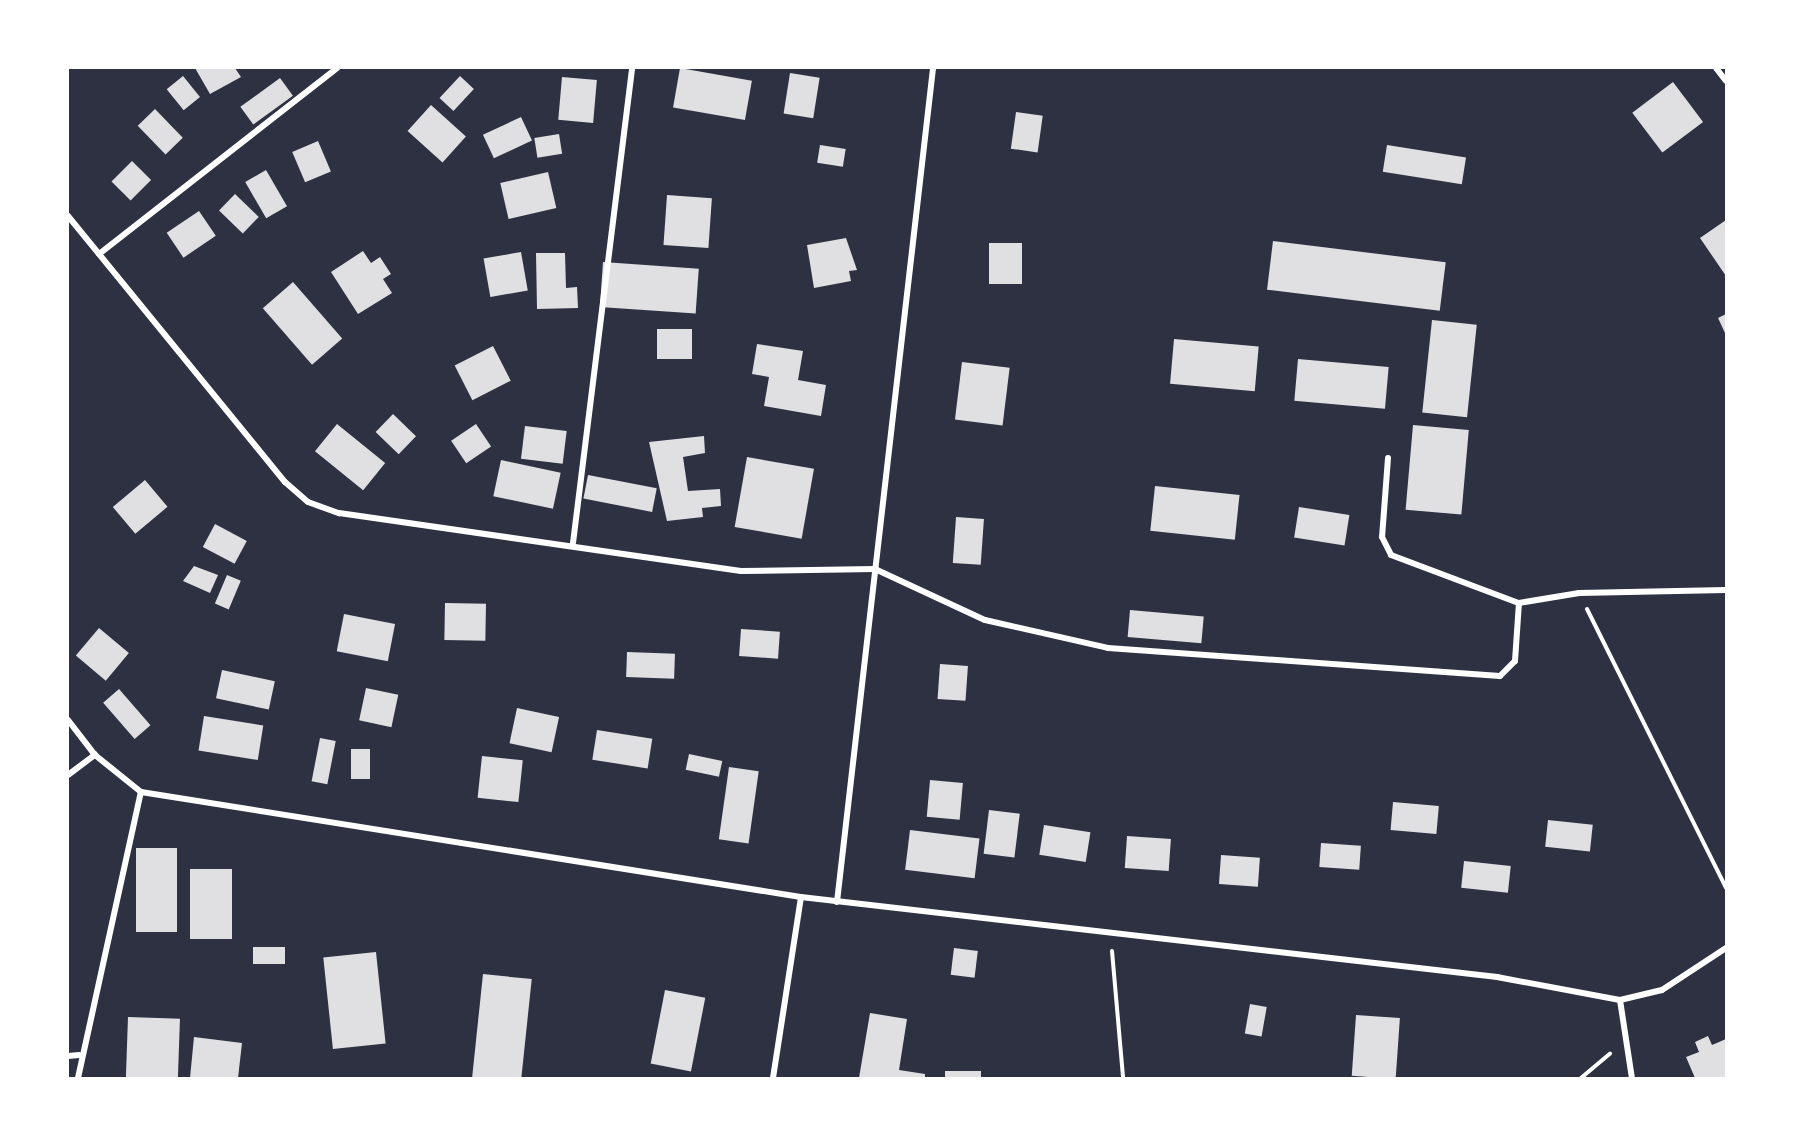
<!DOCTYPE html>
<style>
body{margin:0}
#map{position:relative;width:1794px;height:1146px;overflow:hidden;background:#2d3142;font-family:Barlow,sans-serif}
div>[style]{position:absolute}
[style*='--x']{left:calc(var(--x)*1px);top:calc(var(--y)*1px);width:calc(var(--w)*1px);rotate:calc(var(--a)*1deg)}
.building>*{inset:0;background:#e0e0e3;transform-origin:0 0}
.path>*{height:4px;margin:-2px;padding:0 2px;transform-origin:2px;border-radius:2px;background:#fff}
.minor>*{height:6px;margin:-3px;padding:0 3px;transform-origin:3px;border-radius:3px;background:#fff}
span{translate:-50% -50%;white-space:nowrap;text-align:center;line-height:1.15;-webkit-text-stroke:6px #fff;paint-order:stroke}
.frame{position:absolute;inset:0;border:69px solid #fff;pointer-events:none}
</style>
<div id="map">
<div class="building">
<div style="clip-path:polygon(195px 68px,235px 68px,241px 77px,210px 94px)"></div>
<div style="left:680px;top:68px;width:73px;height:40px;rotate:10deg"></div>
<div style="left:790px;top:73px;width:30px;height:41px;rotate:9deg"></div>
<div style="left:183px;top:76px;width:27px;height:21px;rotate:51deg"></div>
<div style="left:460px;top:76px;width:19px;height:30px;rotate:43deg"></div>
<div style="left:562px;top:77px;width:35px;height:43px;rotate:5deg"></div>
<div style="left:280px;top:78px;width:22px;height:49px;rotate:54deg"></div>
<div style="left:1673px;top:82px;width:50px;height:51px;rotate:53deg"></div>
<div style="left:431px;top:105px;width:47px;height:35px;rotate:42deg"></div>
<div style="left:155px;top:109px;width:40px;height:24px;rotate:46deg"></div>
<div style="left:1016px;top:112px;width:27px;height:37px;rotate:8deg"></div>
<div style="left:521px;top:117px;width:26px;height:42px;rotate:65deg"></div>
<div style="left:559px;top:134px;width:20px;height:25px;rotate:81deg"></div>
<div style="left:318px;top:141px;width:33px;height:28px;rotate:67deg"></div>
<div style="left:820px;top:145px;width:26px;height:18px;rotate:9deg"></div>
<div style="left:1387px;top:145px;width:80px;height:27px;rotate:9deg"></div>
<div style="left:132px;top:161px;width:27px;height:29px;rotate:45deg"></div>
<div style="left:266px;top:170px;width:42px;height:24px;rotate:60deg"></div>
<div style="left:548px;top:172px;width:37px;height:49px;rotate:77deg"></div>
<div style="left:235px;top:194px;width:33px;height:23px;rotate:44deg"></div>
<div style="left:667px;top:195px;width:45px;height:50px;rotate:4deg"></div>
<div style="left:199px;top:211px;width:30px;height:39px;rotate:56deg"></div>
<div style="clip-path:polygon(1726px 220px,1726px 276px,1700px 238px)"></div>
<div style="clip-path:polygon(846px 238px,857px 270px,849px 271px,851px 281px,814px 288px,807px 245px)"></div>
<div style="left:1273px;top:241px;width:174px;height:49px;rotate:7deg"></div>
<div style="left:989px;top:243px;width:33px;height:41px"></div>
<div style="clip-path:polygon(363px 251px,371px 263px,380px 257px,391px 274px,383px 279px,392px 293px,358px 314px,331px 272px)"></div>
<div style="left:521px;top:252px;width:39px;height:38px;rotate:80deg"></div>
<div style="clip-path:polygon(536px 253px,565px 253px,566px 288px,577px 287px,578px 308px,537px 309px)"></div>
<div style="left:603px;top:262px;width:96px;height:45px;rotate:4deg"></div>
<div style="left:293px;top:282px;width:75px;height:40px;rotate:49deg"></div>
<div style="clip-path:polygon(1726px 314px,1726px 335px,1718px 318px)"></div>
<div style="left:1432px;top:320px;width:45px;height:93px;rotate:6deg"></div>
<div style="left:657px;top:329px;width:35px;height:30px"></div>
<div style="left:1174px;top:339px;width:85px;height:45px;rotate:5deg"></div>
<div style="clip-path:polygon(757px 344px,803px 351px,798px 380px,826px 385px,821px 416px,764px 406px,769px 377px,752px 374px)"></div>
<div style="left:493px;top:346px;width:39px;height:43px;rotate:63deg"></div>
<div style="left:1298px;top:359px;width:91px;height:42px;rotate:5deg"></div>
<div style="left:962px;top:362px;width:48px;height:58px;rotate:7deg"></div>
<div style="left:393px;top:414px;width:32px;height:25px;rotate:44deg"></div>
<div style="left:337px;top:424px;width:62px;height:35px;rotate:39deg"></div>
<div style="left:476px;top:424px;width:27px;height:30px;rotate:56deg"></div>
<div style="left:1413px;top:425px;width:56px;height:85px;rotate:5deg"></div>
<div style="left:525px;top:426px;width:42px;height:33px;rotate:7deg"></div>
<div style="clip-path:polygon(704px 436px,705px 453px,683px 457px,688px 491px,720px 489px,721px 506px,702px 508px,703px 517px,667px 521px,649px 442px)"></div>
<div style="left:747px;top:457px;width:68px;height:71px;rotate:10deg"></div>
<div style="left:501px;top:460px;width:61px;height:37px;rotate:12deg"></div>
<div style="left:588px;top:475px;width:70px;height:24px;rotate:11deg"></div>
<div style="left:145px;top:480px;width:35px;height:42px;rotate:50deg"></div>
<div style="left:1155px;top:486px;width:85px;height:45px;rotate:6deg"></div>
<div style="left:1299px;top:507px;width:51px;height:31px;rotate:9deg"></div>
<div style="left:956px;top:517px;width:28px;height:46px;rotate:4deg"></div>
<div style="left:215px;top:524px;width:36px;height:26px;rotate:28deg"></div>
<div style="clip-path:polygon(194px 566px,218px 575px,210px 593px,183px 581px)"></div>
<div style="left:227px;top:575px;width:15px;height:31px;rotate:23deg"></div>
<div style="left:445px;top:603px;width:41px;height:37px;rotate:1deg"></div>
<div style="left:1130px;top:610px;width:74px;height:27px;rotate:5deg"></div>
<div style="left:344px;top:614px;width:52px;height:38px;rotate:11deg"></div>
<div style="left:99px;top:628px;width:39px;height:36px;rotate:40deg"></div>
<div style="left:741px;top:629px;width:39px;height:27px;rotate:4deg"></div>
<div style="left:627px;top:652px;width:48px;height:25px;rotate:2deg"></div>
<div style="left:940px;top:664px;width:28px;height:35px;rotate:4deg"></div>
<div style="left:222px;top:670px;width:54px;height:29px;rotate:12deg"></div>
<div style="left:366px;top:688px;width:33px;height:33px;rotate:12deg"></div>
<div style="left:119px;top:689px;width:48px;height:21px;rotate:49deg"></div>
<div style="left:517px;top:708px;width:43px;height:36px;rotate:12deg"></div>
<div style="left:204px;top:716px;width:60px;height:35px;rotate:9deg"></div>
<div style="left:597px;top:730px;width:56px;height:30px;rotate:9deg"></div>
<div style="left:320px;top:738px;width:16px;height:44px;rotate:11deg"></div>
<div style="left:351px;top:749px;width:19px;height:30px"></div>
<div style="left:689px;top:754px;width:34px;height:16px;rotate:12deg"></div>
<div style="left:482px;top:756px;width:41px;height:42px;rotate:6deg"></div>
<div style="left:729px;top:767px;width:30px;height:73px;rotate:8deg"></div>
<div style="left:930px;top:780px;width:33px;height:37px;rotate:5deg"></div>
<div style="left:1393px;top:802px;width:46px;height:28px;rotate:5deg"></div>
<div style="left:989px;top:810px;width:31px;height:44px;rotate:7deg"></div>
<div style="left:1548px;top:820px;width:45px;height:27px;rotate:6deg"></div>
<div style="left:1044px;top:825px;width:47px;height:30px;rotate:9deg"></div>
<div style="left:910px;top:830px;width:70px;height:40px;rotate:7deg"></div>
<div style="left:1127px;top:836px;width:44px;height:32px;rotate:4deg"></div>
<div style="left:1321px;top:843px;width:40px;height:24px;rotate:4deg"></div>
<div style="left:136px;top:848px;width:41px;height:84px"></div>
<div style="left:1221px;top:855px;width:39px;height:29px;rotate:4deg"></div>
<div style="left:1464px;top:861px;width:47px;height:27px;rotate:6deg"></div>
<div style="left:190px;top:869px;width:42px;height:70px"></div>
<div style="left:285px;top:947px;width:17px;height:32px;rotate:90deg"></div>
<div style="left:954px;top:948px;width:24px;height:27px;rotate:7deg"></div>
<div style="left:376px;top:952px;width:92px;height:53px;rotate:84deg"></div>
<div style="left:483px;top:974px;width:49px;height:105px;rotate:6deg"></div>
<div style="left:665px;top:990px;width:41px;height:75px;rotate:11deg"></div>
<div style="left:1250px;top:1004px;width:17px;height:30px;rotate:10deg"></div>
<div style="clip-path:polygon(870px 1013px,907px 1019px,899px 1070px,925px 1074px,925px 1078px,859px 1078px)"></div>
<div style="left:1356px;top:1015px;width:44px;height:61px;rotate:4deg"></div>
<div style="left:128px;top:1017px;width:52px;height:61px;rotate:2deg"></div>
<div style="clip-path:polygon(1708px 1036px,1712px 1045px,1726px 1039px,1726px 1078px,1695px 1078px,1686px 1057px,1699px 1052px,1695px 1042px)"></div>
<div style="clip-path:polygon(194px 1037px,242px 1043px,238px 1078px,190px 1078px)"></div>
<div style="left:945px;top:1071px;width:36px;height:7px"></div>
</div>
<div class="path">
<div style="--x:1587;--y:609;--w:312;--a:63.5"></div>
<div style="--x:1112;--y:951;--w:127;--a:85"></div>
<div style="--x:1581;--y:1078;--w:38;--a:-40"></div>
</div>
<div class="minor">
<div style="--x:1716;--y:68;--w:16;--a:52"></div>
<div style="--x:68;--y:216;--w:343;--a:50.8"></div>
<div style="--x:285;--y:482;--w:30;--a:41"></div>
<div style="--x:308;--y:502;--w:33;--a:20"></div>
<div style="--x:339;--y:513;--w:406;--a:8.2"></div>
<div style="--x:741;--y:571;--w:134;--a:-0.9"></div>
<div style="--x:875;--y:569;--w:121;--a:24.9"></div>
<div style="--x:985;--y:620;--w:126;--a:12.8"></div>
<div style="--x:1108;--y:648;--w:393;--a:4.1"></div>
<div style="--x:1500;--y:676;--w:21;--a:-45"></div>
<div style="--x:1515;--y:661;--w:58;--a:-86.1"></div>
<div style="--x:99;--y:254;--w:302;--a:-38"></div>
<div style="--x:1388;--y:458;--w:79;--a:94.3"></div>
<div style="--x:1382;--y:537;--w:20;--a:63"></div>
<div style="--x:1391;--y:555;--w:137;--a:20.6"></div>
<div style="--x:1519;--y:603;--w:61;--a:-9.5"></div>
<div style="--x:1579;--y:593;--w:147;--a:-1.2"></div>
<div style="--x:573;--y:543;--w:479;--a:-82.9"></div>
<div style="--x:68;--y:720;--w:44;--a:52.4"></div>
<div style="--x:95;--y:755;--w:59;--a:38.8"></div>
<div style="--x:141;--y:792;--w:668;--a:9.04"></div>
<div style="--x:801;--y:897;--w:701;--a:6.56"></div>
<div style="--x:1497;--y:977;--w:125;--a:10.6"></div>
<div style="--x:1620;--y:1000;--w:43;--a:-13.4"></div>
<div style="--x:1662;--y:990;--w:77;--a:-33.3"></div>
<div style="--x:68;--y:775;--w:34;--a:-37"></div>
<div style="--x:837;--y:902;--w:840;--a:-83.43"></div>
<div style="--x:1620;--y:1000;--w:79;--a:81.3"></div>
<div style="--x:68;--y:1056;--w:11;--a:-5"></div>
<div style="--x:78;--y:1078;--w:293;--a:-77.6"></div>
<div style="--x:773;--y:1078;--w:183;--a:-81.2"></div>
</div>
<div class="frame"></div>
</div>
